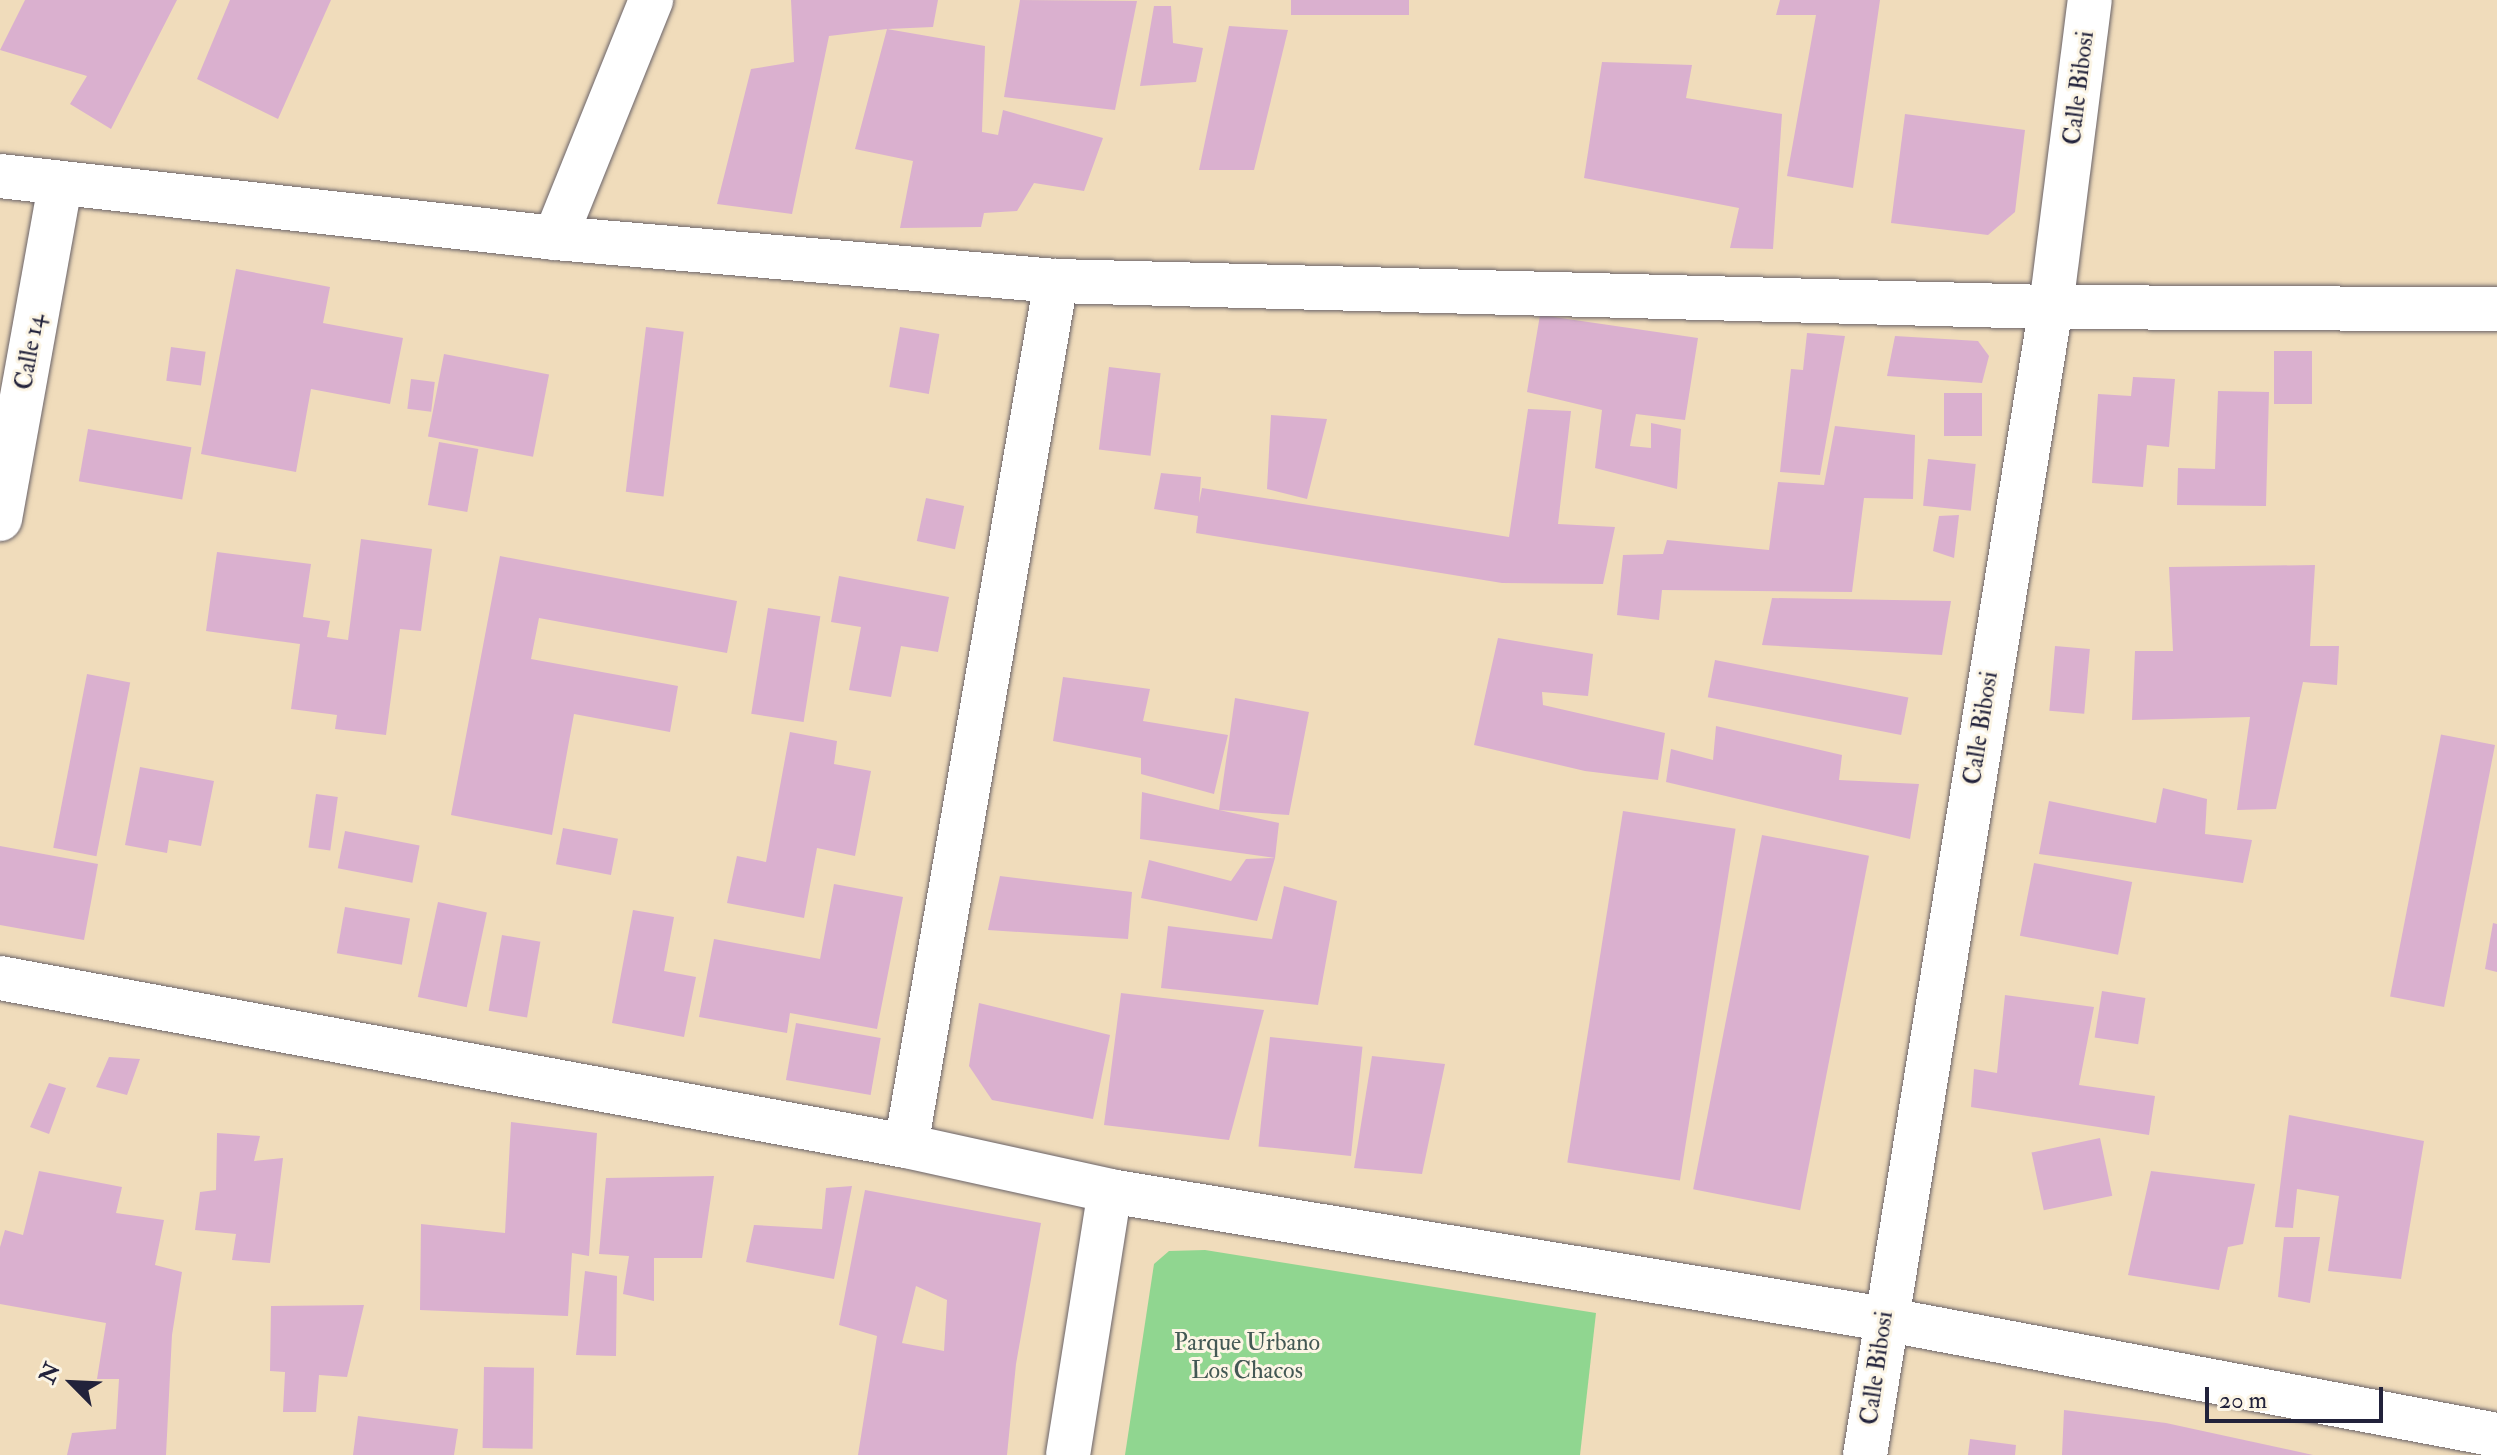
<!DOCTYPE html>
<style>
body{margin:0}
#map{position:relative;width:2497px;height:1455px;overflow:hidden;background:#f0dcbb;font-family:"IM FELL Double Pica",serif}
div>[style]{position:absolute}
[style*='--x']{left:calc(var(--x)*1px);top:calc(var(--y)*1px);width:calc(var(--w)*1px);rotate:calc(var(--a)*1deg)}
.green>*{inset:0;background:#90d690}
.building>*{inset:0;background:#dab0cf;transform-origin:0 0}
.roads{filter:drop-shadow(0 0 2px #6a6368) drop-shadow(0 0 2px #6a6368)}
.minor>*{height:44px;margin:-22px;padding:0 22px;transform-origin:22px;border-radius:22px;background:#fff}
span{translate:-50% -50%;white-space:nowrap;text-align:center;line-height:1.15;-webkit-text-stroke:6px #fcf5e5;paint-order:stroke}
.street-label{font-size:24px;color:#22223b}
.park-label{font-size:24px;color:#435854}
.north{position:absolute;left:32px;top:1343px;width:80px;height:80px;-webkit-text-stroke:6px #fcf5e5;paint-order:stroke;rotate:294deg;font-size:22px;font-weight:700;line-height:32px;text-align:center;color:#22223b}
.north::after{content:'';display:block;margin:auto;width:28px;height:36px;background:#22223b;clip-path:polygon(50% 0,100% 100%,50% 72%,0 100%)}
.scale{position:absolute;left:2205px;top:1387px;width:178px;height:36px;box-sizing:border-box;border:4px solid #22223b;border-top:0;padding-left:10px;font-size:24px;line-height:28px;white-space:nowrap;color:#22223b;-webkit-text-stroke:6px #fcf5e5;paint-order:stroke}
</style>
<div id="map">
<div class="green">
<div style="clip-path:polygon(1205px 1250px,1596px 1313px,1580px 1455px,1125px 1455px,1154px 1264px,1169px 1251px)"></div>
</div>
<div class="building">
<div style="clip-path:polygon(25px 0,177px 0,111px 129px,70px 104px,87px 76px,0 50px)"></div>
<div style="clip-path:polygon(230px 0,331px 0,278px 119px,197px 79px)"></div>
<div style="clip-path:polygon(791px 0,938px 0,933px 27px,887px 29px,985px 46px,982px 132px,998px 135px,1003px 110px,1103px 138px,1084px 191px,1034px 183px,1017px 211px,984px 213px,981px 227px,900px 228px,913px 161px,855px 149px,887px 29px,829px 36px,792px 214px,717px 204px,751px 69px,794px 62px)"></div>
<div style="clip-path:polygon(1020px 0,1137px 1px,1115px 110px,1004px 97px)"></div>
<div style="left:1291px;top:0;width:118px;height:15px"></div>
<div style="clip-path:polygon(1780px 0,1880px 0,1853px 188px,1787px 176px,1816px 15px,1776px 15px)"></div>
<div style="clip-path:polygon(1154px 6px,1171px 6px,1173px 43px,1203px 48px,1196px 82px,1140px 86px)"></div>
<div style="clip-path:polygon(1229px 26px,1288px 30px,1254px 170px,1199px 170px)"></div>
<div style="clip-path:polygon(1602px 62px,1692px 65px,1686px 98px,1782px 114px,1773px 249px,1730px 248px,1739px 208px,1584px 178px)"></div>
<div style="clip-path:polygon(1905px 114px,2025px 130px,2015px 212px,1988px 235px,1891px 223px)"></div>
<div style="clip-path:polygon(236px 269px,330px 287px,323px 323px,403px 338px,390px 404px,311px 389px,296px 472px,201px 454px)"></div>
<div style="clip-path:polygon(1540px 315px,1698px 338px,1685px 420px,1636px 414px,1630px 446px,1651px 448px,1651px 423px,1681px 429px,1677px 489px,1595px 468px,1602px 410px,1527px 392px)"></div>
<div style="left:646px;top:327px;width:38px;height:166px;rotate:7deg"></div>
<div style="left:900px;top:327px;width:40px;height:61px;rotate:10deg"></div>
<div style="clip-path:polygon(1807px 333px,1845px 336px,1820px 475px,1780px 472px,1791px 369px,1803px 370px)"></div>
<div style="clip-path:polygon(1895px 336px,1978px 341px,1989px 356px,1982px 383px,1887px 376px)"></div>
<div style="left:171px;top:347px;width:35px;height:34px;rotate:8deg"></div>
<div style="left:2274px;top:351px;width:38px;height:53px"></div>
<div style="left:444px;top:354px;width:107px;height:84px;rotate:11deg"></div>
<div style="left:1109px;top:367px;width:52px;height:83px;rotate:7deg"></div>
<div style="clip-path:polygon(2133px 377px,2175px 379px,2169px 447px,2147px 445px,2143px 487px,2092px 483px,2098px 394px,2131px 396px)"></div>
<div style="left:411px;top:379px;width:24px;height:30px;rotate:7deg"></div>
<div style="clip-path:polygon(2218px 391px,2269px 392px,2266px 506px,2177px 505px,2178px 468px,2215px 469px)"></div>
<div style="left:1944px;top:393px;width:38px;height:43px"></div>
<div style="clip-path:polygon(1528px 409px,1571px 411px,1558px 524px,1615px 527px,1603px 584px,1502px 583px,1196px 533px,1198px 516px,1154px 509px,1161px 473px,1201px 477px,1199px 503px,1202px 488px,1509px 537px)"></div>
<div style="clip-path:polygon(1271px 415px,1327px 419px,1307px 499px,1267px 489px)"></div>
<div style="clip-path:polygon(1835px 426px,1915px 435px,1913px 499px,1864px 498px,1852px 592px,1662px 590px,1659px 620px,1617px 615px,1623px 555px,1663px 554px,1667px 540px,1769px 550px,1778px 482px,1824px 485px)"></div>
<div style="left:88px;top:429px;width:105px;height:53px;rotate:10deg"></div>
<div style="left:439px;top:442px;width:40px;height:64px;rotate:10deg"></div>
<div style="left:1928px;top:459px;width:48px;height:47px;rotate:6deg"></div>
<div style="left:926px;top:498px;width:39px;height:44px;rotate:12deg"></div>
<div style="clip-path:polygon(1959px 515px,1954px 558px,1933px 551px,1939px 516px)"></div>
<div style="clip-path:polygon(361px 539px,432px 549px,421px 631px,400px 629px,386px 735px,335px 729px,337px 715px,291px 709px,300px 644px,206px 631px,217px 552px,311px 564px,303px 617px,330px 621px,327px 637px,348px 640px)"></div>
<div style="clip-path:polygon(500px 556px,737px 601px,727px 653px,539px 618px,531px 659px,678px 686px,670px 732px,574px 714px,552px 835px,451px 815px)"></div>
<div style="clip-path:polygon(2315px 565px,2310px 646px,2339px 646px,2337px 685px,2303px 682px,2276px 809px,2237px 810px,2250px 717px,2132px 720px,2135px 651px,2173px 651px,2169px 567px)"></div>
<div style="clip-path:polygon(839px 576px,949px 597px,938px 652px,901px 646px,891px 697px,849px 690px,861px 627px,831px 622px)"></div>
<div style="clip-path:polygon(1772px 598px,1951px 601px,1942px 655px,1762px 645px)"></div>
<div style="left:768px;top:608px;width:53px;height:107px;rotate:9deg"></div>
<div style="clip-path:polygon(1498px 638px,1593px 654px,1588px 696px,1542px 692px,1543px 705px,1665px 733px,1658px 780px,1585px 771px,1474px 745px)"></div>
<div style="left:2055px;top:646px;width:35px;height:65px;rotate:5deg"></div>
<div style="left:1715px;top:660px;width:197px;height:38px;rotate:11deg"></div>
<div style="left:87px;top:674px;width:44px;height:177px;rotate:11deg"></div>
<div style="clip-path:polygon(1063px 677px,1150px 689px,1143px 721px,1228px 735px,1214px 794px,1141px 774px,1141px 758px,1053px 741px)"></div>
<div style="clip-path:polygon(1235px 698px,1309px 712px,1289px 815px,1219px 810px,1279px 823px,1275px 858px,1140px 839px,1142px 792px,1219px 810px)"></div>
<div style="clip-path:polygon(1716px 726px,1842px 755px,1839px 780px,1919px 784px,1910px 839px,1666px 782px,1671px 749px,1713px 760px)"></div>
<div style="clip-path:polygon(790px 732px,837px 741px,834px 764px,871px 771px,855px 856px,817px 848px,804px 918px,727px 903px,737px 856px,766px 862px)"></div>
<div style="left:2495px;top:745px;width:267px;height:55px;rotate:101deg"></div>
<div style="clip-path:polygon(140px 767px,214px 781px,201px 846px,169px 840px,167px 853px,125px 845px)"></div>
<div style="clip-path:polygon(2163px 788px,2207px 799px,2205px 834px,2252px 840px,2243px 883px,2039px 854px,2049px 801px,2156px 823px)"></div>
<div style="left:316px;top:794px;width:22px;height:54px;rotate:8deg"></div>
<div style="left:1623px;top:811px;width:114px;height:356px;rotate:9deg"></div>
<div style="left:563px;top:828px;width:56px;height:37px;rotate:11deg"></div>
<div style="left:345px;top:831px;width:76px;height:38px;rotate:11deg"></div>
<div style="left:1762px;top:835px;width:109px;height:361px;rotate:11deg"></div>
<div style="clip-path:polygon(0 846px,98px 864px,84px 940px,0 925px)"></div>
<div style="clip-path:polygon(1275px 858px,1257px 921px,1141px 898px,1149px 860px,1231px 881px,1246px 859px)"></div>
<div style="left:2034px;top:863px;width:100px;height:74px;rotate:11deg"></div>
<div style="clip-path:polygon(1000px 876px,1132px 892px,1128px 939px,988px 930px)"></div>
<div style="clip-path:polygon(834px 884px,903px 897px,877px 1029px,790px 1013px,787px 1033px,699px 1017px,714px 939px,820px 959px)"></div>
<div style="clip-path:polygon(1284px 886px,1337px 901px,1318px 1005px,1161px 988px,1168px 926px,1272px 939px)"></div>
<div style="left:438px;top:902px;width:50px;height:97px;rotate:12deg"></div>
<div style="left:345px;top:907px;width:66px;height:47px;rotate:10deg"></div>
<div style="clip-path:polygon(633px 910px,674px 917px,664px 971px,696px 977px,684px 1037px,612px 1023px)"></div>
<div style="clip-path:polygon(2493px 923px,2497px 924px,2497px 972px,2485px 969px)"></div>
<div style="left:502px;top:935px;width:39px;height:77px;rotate:10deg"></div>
<div style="left:2102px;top:991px;width:44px;height:47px;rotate:9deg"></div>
<div style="clip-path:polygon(1121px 993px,1264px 1010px,1229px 1140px,1104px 1125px)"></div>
<div style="clip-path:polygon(2005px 995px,2094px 1007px,2079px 1085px,2155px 1096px,2149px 1135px,1971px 1107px,1974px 1069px,1997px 1073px)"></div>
<div style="clip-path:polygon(979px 1003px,1110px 1035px,1093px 1119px,992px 1100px,969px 1066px)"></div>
<div style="left:796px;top:1023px;width:86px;height:58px;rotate:10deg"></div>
<div style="left:1270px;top:1037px;width:93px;height:110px;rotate:6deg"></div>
<div style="clip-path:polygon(1372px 1056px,1445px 1064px,1422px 1174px,1354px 1168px)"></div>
<div style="clip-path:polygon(109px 1057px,140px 1059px,127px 1095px,96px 1087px)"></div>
<div style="clip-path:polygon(49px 1083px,66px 1088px,49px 1134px,30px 1127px)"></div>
<div style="clip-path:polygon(2289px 1115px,2424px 1141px,2401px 1279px,2328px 1271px,2339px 1196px,2297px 1189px,2293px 1228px,2275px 1227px)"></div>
<div style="clip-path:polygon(511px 1122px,597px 1133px,589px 1256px,572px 1253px,568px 1316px,420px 1310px,421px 1224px,505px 1233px)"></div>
<div style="clip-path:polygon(217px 1133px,260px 1136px,254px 1161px,283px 1158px,270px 1263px,232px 1260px,236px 1234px,195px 1230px,200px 1192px,216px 1190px)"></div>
<div style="left:2100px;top:1138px;width:59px;height:70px;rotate:78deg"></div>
<div style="clip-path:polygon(39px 1171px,122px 1187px,116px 1213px,164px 1220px,155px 1265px,182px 1272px,172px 1335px,166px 1455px,67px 1455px,72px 1433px,116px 1429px,119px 1379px,97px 1379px,106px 1323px,0 1304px,0 1247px,5px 1230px,23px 1235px)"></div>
<div style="clip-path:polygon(2151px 1171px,2255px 1184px,2243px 1244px,2228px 1247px,2219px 1290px,2128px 1275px)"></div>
<div style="clip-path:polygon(714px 1176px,702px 1258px,654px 1258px,654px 1301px,623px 1294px,629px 1256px,599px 1254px,606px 1178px)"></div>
<div style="clip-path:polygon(852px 1186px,834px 1279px,746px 1262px,754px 1225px,822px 1229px,826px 1188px)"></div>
<div style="clip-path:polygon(evenodd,865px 1190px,1041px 1223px,1016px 1364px,1007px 1455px,858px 1455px,877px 1336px,839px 1325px,865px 1190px,916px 1286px,947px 1300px,944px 1351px,902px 1343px,916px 1286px)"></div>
<div style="clip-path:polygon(2284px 1237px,2320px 1237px,2310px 1303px,2278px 1297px)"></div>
<div style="clip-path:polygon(585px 1271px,617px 1276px,616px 1356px,576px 1355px)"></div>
<div style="clip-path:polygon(364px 1305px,347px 1377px,319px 1375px,316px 1412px,283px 1412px,285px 1372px,270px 1371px,271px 1306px)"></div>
<div style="left:484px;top:1367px;width:50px;height:81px;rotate:1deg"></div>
<div style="clip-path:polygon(2064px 1410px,2166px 1423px,2313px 1455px,2062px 1455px)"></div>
<div style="clip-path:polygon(358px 1416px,458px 1429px,454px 1455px,353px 1455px)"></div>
<div style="clip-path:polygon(1970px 1439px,2016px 1445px,2015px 1455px,1968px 1455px)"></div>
</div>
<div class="roads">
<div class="minor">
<div style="--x:0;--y:176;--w:558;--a:6.37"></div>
<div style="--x:555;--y:238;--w:503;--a:4.91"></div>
<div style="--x:1056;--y:281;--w:995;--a:1.5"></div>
<div style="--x:2051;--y:307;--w:446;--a:0.3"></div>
<div style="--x:555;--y:238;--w:257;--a:-68"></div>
<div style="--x:0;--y:519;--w:340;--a:-79.8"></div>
<div style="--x:0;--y:978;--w:921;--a:10.51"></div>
<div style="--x:906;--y:1146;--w:209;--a:12.4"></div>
<div style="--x:1110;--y:1191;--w:785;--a:9.39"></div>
<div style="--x:1884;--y:1319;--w:624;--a:10.72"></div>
<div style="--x:906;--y:1146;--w:878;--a:-80.16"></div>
<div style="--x:1068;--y:1455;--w:267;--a:-81"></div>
<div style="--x:1865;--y:1455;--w:1163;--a:-80.8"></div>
<div style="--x:2051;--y:307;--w:309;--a:-82.8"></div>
</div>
</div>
<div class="street-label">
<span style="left:2079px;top:88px;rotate:-83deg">Calle Bibosi</span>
<span style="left:30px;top:352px;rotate:-80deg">Calle 14</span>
<span style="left:1981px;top:728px;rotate:-81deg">Calle Bibosi</span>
<span style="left:1877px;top:1368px;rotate:-82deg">Calle Bibosi</span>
</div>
<div class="park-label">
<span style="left:1247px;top:1357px">Parque Urbano<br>Los Chacos</span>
</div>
<div class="north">N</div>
<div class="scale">20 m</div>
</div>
